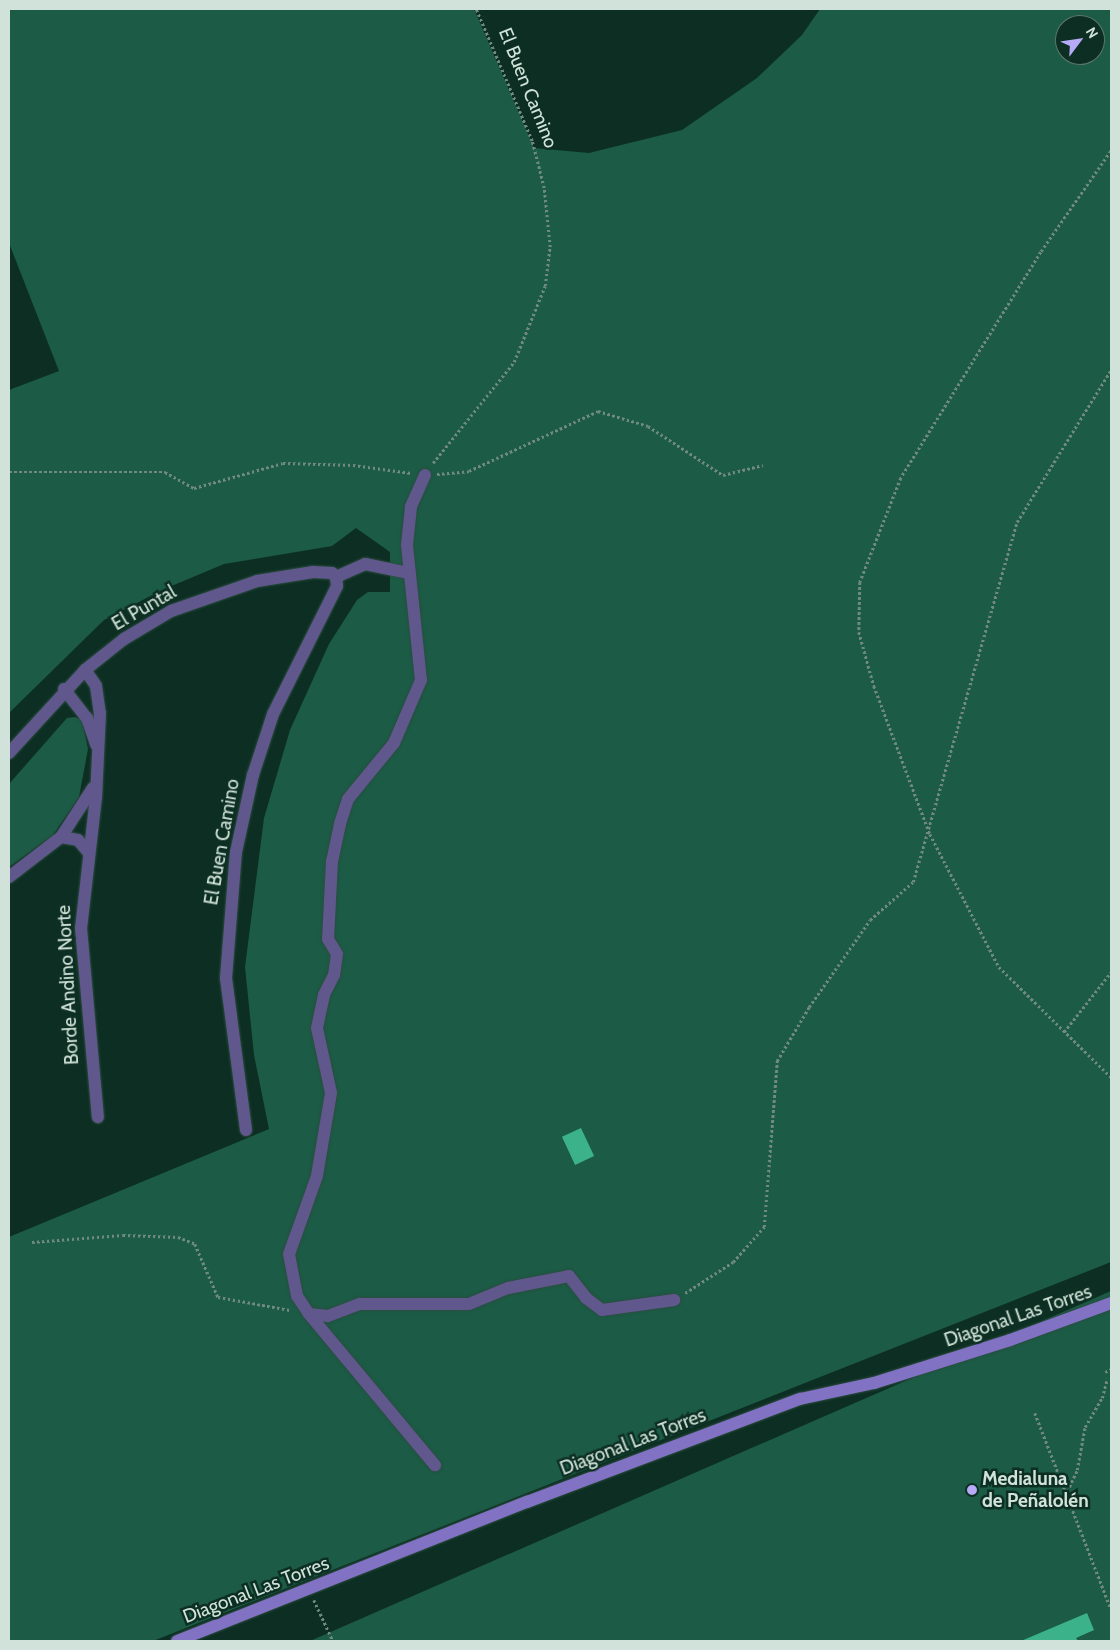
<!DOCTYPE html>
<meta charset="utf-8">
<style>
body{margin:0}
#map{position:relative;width:1120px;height:1650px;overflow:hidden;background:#0d2f23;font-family:Cabin,sans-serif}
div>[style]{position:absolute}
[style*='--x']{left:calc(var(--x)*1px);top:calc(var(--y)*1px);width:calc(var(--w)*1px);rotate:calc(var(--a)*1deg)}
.green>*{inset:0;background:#1c5b46}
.building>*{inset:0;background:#3cb28a;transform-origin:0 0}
.path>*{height:2.5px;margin-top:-1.25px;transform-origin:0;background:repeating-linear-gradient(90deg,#708a80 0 2.5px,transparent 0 5px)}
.roads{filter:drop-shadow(0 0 1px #2c4c40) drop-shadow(0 0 1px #2c4c40)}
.street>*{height:12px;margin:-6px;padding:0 6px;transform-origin:6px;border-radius:6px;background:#60588c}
.secondary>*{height:12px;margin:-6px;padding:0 6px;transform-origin:6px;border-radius:6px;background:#8172c4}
.dots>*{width:14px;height:14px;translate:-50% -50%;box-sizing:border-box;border:2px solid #0d2f23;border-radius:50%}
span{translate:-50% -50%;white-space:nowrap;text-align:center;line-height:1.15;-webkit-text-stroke:5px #0d2f23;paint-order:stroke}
.street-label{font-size:19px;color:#d0e2da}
.poi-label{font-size:19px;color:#d0e2da;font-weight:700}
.left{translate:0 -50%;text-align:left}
.frame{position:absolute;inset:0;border:10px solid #d0e2da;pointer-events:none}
.north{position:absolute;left:1055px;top:15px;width:50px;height:50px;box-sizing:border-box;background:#0d2f23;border:1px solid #5b776c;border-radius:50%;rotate:59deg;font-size:14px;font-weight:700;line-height:20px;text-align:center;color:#d0e2da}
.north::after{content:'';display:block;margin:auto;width:18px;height:22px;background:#b7abf8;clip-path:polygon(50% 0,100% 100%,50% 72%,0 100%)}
</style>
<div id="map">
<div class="green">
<div style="clip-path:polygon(evenodd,9px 9px,474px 9px,534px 148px,589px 153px,682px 130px,757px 78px,802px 35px,820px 9px,1111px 9px,1111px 1262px,153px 1641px,9px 1641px,9px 1237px,269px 1129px,254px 1055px,245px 967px,264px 818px,290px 730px,329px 644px,357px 600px,368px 592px,390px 592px,390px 552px,356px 528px,332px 546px,224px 564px,162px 590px,104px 620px,9px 713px,9px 390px,59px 371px,9px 243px,9px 9px,1065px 25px,1095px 25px,1095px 55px,1065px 55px,1065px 25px)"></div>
<div style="clip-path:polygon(75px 717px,82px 720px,88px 749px,79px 797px,53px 835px,9px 867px,9px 784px,67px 718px)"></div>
<div style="clip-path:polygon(1111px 1291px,1111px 1641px,310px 1641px)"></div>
</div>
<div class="building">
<div style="left:581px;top:1128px;width:31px;height:21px;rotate:65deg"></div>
<div style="clip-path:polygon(1087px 1613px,1094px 1630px,1076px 1638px,1078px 1641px,1021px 1641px)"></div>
</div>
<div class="path">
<div style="--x:1111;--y:151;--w:123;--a:124.7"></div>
<div style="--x:1041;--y:252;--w:266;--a:121.8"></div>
<div style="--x:901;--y:478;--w:112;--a:111.5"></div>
<div style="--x:860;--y:582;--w:50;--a:91.1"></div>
<div style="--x:859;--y:632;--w:56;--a:74.5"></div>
<div style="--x:874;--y:686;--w:158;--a:69.3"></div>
<div style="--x:930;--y:834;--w:150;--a:62.6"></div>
<div style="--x:999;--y:967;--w:157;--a:44.5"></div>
<div style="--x:433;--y:463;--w:129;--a:-51.3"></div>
<div style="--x:514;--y:362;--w:82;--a:-67.8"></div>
<div style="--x:545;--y:286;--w:39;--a:-83"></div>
<div style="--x:550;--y:247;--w:59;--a:-95.8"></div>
<div style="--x:544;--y:188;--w:49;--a:-104.3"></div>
<div style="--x:532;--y:141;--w:143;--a:-113"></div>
<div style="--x:9;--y:472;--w:156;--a:0"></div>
<div style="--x:165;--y:472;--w:33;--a:29"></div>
<div style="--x:194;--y:488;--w:92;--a:-15.7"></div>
<div style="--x:283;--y:463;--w:70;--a:1.6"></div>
<div style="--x:353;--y:465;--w:59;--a:7.9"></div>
<div style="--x:437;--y:474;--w:32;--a:-5"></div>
<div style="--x:469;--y:471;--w:142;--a:-24.9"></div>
<div style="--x:598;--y:411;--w:52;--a:16.7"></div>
<div style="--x:648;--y:426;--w:90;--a:33.2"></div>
<div style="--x:723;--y:475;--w:41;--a:-14"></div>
<div style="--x:1064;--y:1032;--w:76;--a:-51.9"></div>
<div style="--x:32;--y:1242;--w:91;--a:-4.4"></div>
<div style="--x:123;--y:1235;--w:55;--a:2.1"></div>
<div style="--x:178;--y:1237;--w:18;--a:22"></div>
<div style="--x:195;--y:1244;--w:58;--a:66.5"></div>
<div style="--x:218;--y:1297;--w:73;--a:10.2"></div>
<div style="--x:685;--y:1293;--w:57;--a:-32.9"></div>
<div style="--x:733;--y:1262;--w:47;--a:-48.5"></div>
<div style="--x:764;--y:1227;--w:167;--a:-85.5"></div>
<div style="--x:777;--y:1061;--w:63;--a:-59.3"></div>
<div style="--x:809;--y:1007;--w:106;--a:-55"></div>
<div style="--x:870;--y:920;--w:57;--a:-41.5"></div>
<div style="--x:913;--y:882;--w:375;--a:-73.9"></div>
<div style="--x:1017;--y:522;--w:179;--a:-58.3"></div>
<div style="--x:1105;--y:1372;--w:7;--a:-27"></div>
<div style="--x:1035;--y:1413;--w:210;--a:68.8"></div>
<div style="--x:1065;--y:1496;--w:29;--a:-65"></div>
<div style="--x:1077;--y:1470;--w:44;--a:-79.5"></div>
<div style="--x:1085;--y:1427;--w:34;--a:-60"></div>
<div style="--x:1102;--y:1398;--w:20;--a:-75"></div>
<div style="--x:314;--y:1600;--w:45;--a:65.1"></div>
</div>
<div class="roads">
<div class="street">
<div style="--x:425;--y:475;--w:35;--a:114"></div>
<div style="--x:411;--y:507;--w:38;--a:96"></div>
<div style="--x:407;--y:545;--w:136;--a:84.1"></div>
<div style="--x:421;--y:680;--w:69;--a:113.2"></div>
<div style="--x:394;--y:743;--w:72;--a:129.4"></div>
<div style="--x:348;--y:799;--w:26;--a:108"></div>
<div style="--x:340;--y:824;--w:38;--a:102"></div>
<div style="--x:332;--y:861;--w:78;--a:92.9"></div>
<div style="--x:328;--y:939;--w:17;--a:59"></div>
<div style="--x:337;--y:954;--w:21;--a:98"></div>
<div style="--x:334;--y:975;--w:22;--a:117"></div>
<div style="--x:324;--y:995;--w:34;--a:102"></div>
<div style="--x:317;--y:1028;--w:66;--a:77.8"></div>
<div style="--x:331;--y:1093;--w:84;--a:99.6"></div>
<div style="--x:317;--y:1176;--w:83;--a:109.7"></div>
<div style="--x:289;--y:1254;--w:43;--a:79.2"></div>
<div style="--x:297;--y:1296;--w:22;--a:56"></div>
<div style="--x:309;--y:1314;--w:197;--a:50.2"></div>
<div style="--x:336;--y:577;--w:32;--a:-24"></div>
<div style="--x:365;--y:564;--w:45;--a:11.6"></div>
<div style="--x:85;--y:670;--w:19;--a:55"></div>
<div style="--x:96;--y:686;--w:27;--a:82"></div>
<div style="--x:100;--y:713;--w:84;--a:92.7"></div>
<div style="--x:96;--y:797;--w:132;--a:96.5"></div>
<div style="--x:81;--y:928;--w:190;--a:84.9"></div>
<div style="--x:64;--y:689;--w:37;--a:52"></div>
<div style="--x:87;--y:718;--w:28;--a:71"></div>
<div style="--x:9;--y:753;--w:113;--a:-47.5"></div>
<div style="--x:85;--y:670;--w:50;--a:-38.5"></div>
<div style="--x:124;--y:639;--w:55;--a:-30.8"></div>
<div style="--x:171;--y:611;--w:91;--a:-19.2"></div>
<div style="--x:257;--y:581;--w:57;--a:-9.1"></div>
<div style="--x:313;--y:572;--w:19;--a:3"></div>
<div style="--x:332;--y:573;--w:6;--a:45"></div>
<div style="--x:61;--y:837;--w:17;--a:10"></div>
<div style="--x:78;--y:840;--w:16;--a:50"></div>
<div style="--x:9;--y:877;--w:66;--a:-37.6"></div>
<div style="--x:61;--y:837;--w:59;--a:-56.9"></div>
<div style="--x:246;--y:1130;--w:153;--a:-97.5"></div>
<div style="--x:226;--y:978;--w:126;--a:-85.5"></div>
<div style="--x:236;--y:852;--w:79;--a:-77.6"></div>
<div style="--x:253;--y:775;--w:64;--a:-71.8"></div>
<div style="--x:273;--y:714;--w:143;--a:-63.4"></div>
<div style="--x:337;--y:586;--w:9;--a:-96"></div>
<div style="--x:309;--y:1314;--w:19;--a:6"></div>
<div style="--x:328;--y:1316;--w:34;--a:-21"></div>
<div style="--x:360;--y:1304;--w:109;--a:0"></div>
<div style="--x:469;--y:1304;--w:42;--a:-22.3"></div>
<div style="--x:508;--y:1288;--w:62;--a:-11.1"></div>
<div style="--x:569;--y:1276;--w:28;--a:52"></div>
<div style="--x:586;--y:1298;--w:20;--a:37"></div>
<div style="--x:602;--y:1310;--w:73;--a:-7.9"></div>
</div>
<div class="secondary">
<div style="--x:177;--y:1641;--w:377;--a:-21.7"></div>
<div style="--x:527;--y:1502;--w:292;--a:-20.7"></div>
<div style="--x:800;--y:1399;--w:76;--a:-12.2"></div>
<div style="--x:874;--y:1383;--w:143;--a:-17.5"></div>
<div style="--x:1010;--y:1340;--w:108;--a:-20.1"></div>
</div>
</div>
<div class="dots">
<div style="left:972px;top:1490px;background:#b7abf8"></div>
</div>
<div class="street-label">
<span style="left:528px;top:88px;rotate:68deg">El Buen Camino</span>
<span style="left:144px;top:608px;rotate:-30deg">El Puntal</span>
<span style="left:222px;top:842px;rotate:-80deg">El Buen Camino</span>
<span style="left:68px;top:985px;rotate:-93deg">Borde Andino Norte</span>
<span style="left:1018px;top:1316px;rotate:-19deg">Diagonal Las Torres</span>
<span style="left:633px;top:1442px;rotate:-21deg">Diagonal Las Torres</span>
<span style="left:256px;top:1590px;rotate:-21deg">Diagonal Las Torres</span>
</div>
<div class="poi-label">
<span class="left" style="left:982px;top:1490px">Medialuna<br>de Peñalolén</span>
</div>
<div class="frame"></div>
<div class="north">N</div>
</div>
